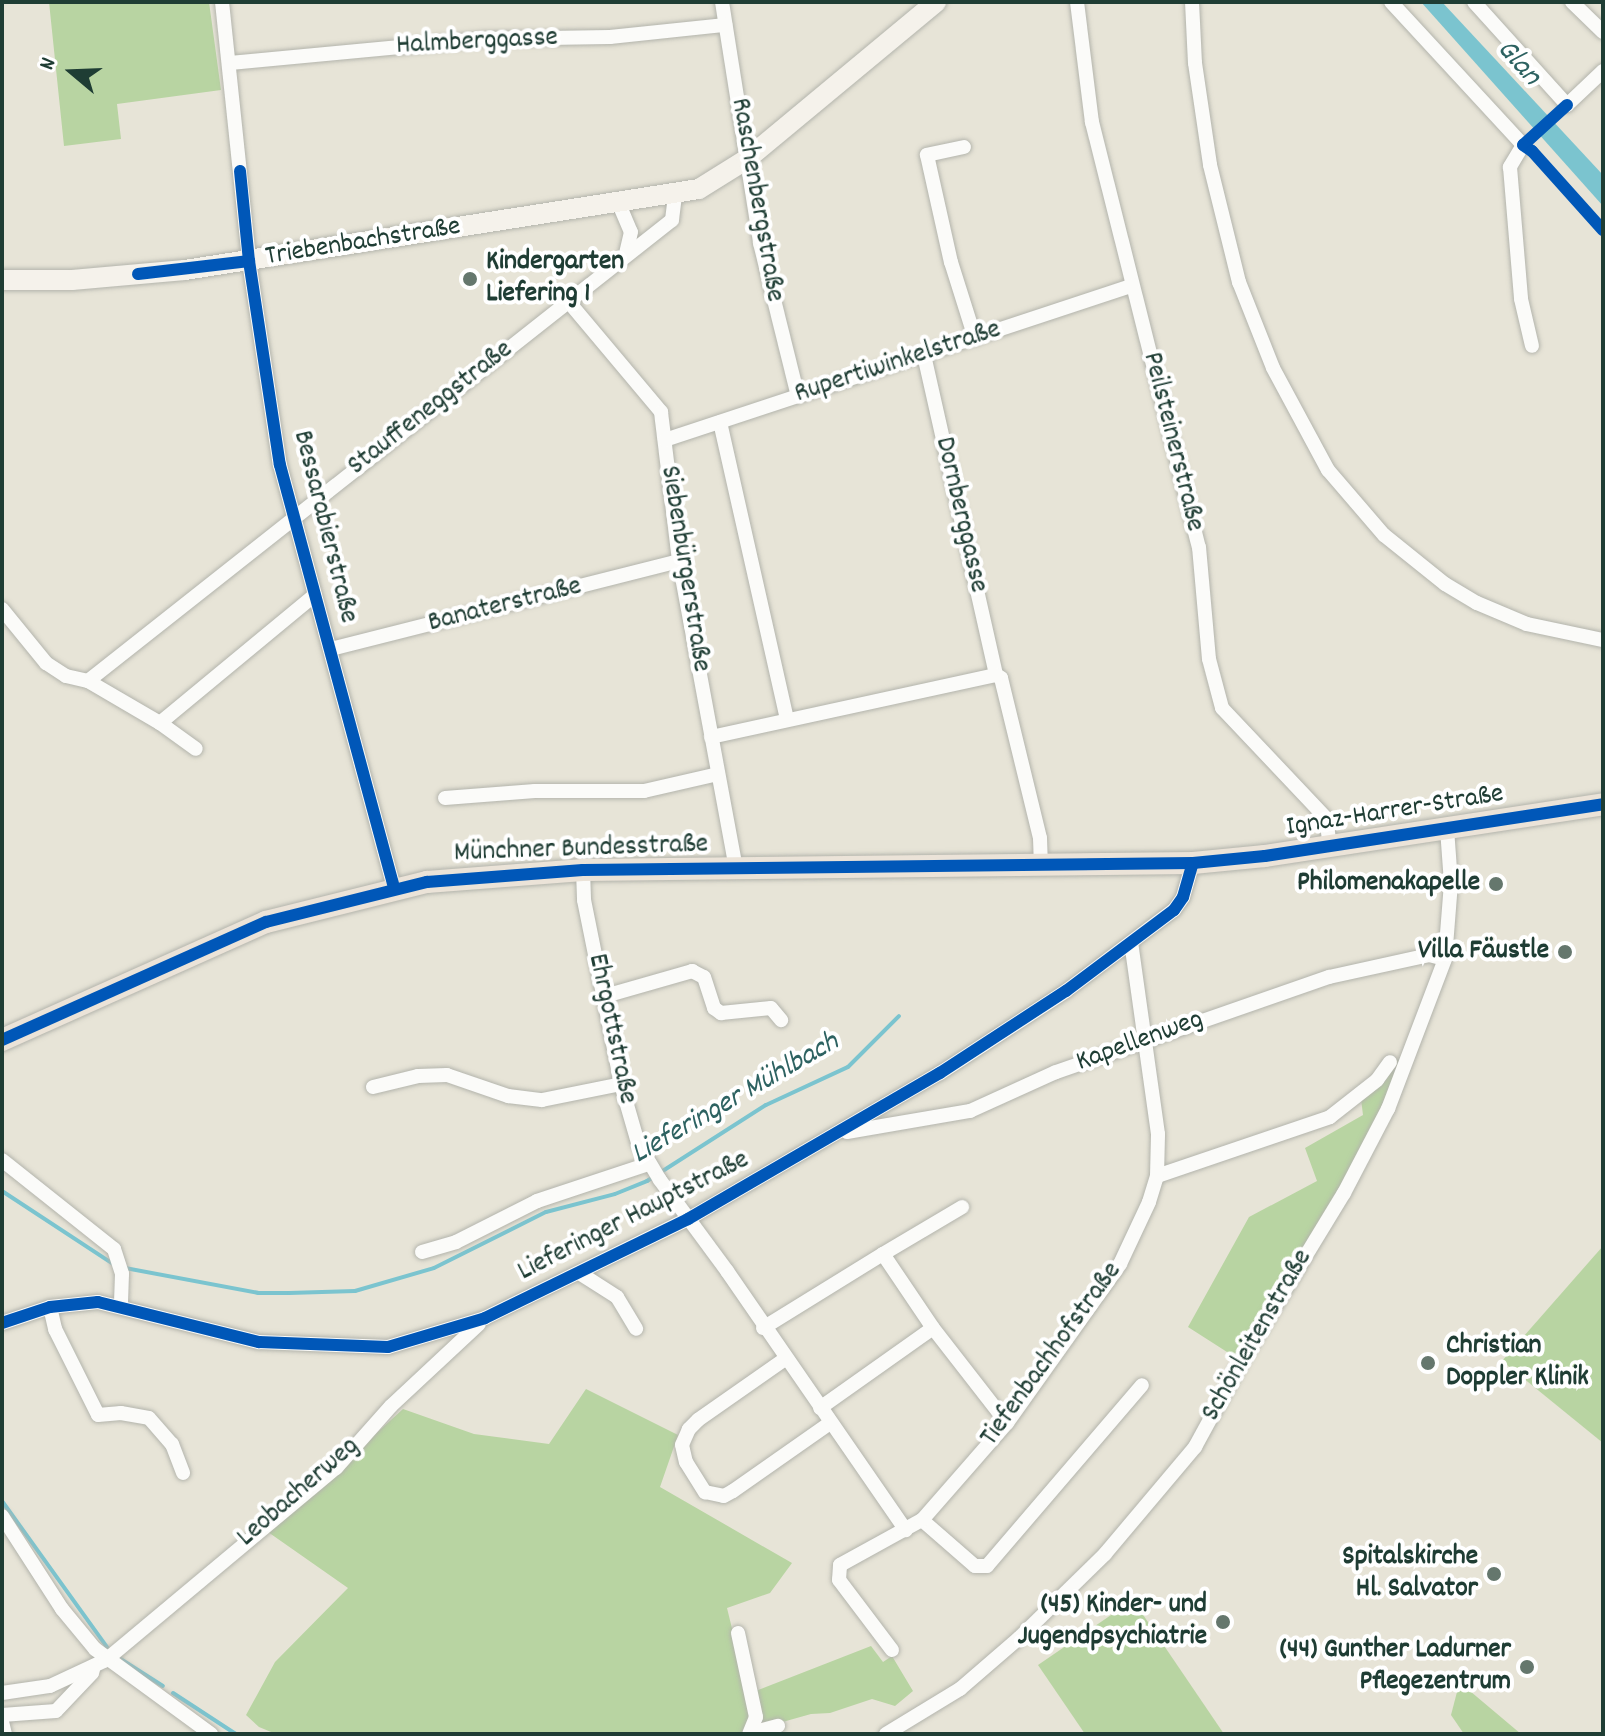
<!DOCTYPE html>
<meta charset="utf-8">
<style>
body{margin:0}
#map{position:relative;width:1605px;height:1736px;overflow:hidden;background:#e7e4d7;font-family:Dekko,sans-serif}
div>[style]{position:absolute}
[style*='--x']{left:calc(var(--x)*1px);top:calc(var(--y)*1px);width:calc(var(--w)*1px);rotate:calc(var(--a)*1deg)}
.green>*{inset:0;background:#b8d4a2}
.water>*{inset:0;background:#7bc4cf}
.stream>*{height:4px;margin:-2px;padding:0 2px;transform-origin:2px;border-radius:2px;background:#7bc4cf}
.roads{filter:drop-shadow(0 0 2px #b3b4ac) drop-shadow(0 0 2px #b3b4ac)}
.street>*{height:14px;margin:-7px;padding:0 7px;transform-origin:7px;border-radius:7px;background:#fbfbf9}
.secondary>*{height:20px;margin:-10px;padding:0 10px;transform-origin:10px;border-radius:10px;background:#f5f2eb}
.primary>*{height:22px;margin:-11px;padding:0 11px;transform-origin:11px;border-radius:11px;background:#ebe3d8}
.cycleway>*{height:12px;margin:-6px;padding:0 6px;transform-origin:6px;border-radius:6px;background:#0057b8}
.dots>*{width:22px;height:22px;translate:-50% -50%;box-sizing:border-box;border:4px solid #fff;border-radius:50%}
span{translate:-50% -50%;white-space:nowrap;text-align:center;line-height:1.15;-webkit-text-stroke:8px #fff;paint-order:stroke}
.street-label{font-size:28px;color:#1f3d34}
.poi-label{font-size:28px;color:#1f3d34;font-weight:700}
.left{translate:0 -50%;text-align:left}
.right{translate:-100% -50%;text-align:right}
.water-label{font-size:30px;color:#2d6261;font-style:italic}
.frame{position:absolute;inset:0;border:4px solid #1f3d34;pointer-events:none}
.north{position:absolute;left:32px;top:32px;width:80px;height:80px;-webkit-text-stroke:6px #fff;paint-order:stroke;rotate:289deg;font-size:22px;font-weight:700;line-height:32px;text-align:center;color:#1f3d34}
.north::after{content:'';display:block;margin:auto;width:28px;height:36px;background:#1f3d34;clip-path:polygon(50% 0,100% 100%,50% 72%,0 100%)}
</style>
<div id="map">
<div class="green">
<div style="clip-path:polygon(49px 2px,209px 2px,221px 90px,117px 104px,121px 139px,64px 146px)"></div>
<div style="clip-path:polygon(1404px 1057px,1356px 1161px,1238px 1359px,1188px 1327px,1249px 1217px,1317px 1181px,1305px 1148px,1363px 1115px,1361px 1099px,1395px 1061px)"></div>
<div style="clip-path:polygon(1603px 1246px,1603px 1443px,1502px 1361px)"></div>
<div style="clip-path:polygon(586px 1389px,678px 1435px,660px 1487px,792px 1563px,770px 1593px,727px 1608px,748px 1694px,871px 1646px,883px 1662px,892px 1656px,913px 1691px,895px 1706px,872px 1699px,830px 1713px,811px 1714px,740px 1734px,276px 1734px,259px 1727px,246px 1715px,275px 1662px,348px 1588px,268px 1532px,403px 1409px,474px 1434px,549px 1444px)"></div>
<div style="clip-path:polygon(1133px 1600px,1224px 1734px,1085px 1734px,1038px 1665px)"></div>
<div style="clip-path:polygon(1464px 1686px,1521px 1734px,1464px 1734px,1451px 1715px,1457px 1692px)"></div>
</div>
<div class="water">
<div style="clip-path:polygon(1421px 2px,1442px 2px,1603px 175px,1603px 206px)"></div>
</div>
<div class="stream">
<div style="--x:2;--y:1191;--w:136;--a:33.3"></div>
<div style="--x:125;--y:1268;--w:135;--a:10.6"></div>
<div style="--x:258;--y:1293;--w:31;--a:0"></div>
<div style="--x:289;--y:1293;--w:66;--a:-1.7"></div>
<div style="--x:355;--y:1291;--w:82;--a:-16.2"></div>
<div style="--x:434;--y:1268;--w:125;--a:-26.6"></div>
<div style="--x:546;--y:1212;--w:71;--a:-14.6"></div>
<div style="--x:615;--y:1194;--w:35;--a:-22"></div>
<div style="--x:647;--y:1181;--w:141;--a:-32.6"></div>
<div style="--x:766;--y:1105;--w:90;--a:-24.9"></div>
<div style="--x:848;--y:1067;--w:72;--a:-45"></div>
<div style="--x:2;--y:1501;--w:183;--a:54.3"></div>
<div style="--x:119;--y:1658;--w:52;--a:32.5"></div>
<div style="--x:173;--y:1693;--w:75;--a:33.1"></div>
</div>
<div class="roads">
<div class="street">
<div style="--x:222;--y:2;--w:260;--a:84"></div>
<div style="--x:249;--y:261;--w:206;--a:81.4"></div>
<div style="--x:280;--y:465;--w:438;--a:74.9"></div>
<div style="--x:722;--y:2;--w:244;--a:81"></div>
<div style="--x:760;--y:243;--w:158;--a:76.1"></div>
<div style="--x:1077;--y:2;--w:121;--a:82.9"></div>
<div style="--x:1092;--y:122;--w:438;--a:75.9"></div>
<div style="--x:1199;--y:547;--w:112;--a:84.9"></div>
<div style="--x:1209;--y:659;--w:51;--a:75.1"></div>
<div style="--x:1222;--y:708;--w:151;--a:46.6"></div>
<div style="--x:1326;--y:818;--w:28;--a:82"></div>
<div style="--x:1192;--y:2;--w:61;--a:87.2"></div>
<div style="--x:1195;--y:63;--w:103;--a:81.6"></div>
<div style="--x:1210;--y:165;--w:121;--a:76.1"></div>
<div style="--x:1239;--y:282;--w:92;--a:68.4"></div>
<div style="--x:1273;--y:368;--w:116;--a:61.7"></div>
<div style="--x:1328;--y:470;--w:86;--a:49.3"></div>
<div style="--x:1384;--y:535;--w:78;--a:38.8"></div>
<div style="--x:1445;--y:584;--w:37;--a:31"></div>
<div style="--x:1477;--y:603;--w:54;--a:22.8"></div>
<div style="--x:1527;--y:624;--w:78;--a:11.9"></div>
<div style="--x:1391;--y:2;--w:195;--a:47.3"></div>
<div style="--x:1523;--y:145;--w:26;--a:121"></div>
<div style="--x:1510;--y:167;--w:132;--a:85.2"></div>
<div style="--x:1521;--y:299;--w:48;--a:76.8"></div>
<div style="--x:1474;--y:2;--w:139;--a:47.9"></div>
<div style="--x:1567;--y:105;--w:50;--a:-43.4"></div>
<div style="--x:1572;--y:2;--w:43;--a:44.1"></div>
<div style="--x:230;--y:63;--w:256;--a:-5.4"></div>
<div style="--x:485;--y:39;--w:125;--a:-0.9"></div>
<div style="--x:610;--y:37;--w:116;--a:-6"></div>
<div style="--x:964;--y:147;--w:38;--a:168"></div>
<div style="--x:927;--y:155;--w:110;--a:77.4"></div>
<div style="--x:951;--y:262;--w:80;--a:72.5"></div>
<div style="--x:619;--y:204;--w:30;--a:67"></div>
<div style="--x:631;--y:232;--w:22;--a:103"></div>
<div style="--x:568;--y:301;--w:145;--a:50"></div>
<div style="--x:661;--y:412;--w:150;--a:83.1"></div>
<div style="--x:679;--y:561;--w:313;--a:79.5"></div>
<div style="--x:924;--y:355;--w:328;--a:77.3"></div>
<div style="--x:996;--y:675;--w:6;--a:31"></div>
<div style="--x:1001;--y:678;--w:165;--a:76.3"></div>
<div style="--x:1040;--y:838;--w:28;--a:88"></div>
<div style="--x:720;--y:422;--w:305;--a:77.3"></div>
<div style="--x:665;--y:440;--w:492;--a:-18.3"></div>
<div style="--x:2;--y:609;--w:70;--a:50.8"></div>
<div style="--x:46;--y:663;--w:24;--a:33"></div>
<div style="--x:66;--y:676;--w:23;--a:13"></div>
<div style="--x:88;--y:681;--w:83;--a:30.3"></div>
<div style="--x:160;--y:723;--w:44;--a:35.8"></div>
<div style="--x:331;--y:649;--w:359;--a:-14.2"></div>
<div style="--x:88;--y:681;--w:744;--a:-38.29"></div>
<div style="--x:672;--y:220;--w:25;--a:-83"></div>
<div style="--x:160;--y:723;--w:201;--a:-39.6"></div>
<div style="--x:711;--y:737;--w:292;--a:-12.3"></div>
<div style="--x:445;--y:798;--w:90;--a:-4.4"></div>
<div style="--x:535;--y:791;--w:109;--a:0"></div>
<div style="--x:644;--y:791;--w:76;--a:-12.9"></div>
<div style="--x:583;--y:870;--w:30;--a:88"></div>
<div style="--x:584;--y:900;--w:188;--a:78.6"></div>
<div style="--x:621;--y:1084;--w:61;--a:73.9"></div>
<div style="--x:638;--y:1143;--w:43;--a:59.3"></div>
<div style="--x:660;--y:1180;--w:113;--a:53.6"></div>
<div style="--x:727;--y:1271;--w:315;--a:55.4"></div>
<div style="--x:605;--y:996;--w:91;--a:-16"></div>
<div style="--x:692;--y:971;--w:13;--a:27"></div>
<div style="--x:704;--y:977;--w:33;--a:72"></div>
<div style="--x:714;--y:1008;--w:9;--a:36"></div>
<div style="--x:721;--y:1013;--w:50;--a:-5.7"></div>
<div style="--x:771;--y:1008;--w:16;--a:50"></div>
<div style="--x:373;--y:1087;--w:46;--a:-13.7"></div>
<div style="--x:418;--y:1076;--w:29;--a:-2"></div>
<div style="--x:447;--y:1075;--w:65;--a:19"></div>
<div style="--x:508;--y:1096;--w:34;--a:7"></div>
<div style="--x:542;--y:1100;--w:81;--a:-11.4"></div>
<div style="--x:847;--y:1132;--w:125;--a:-9.7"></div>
<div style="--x:970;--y:1111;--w:94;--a:-24.4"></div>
<div style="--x:1056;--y:1072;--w:289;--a:-19.2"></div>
<div style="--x:1329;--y:977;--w:102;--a:-12.4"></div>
<div style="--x:1429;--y:955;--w:16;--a:14"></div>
<div style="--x:2;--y:1160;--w:143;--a:38.5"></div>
<div style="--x:114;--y:1249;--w:26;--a:72"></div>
<div style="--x:122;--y:1274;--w:32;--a:92"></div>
<div style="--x:1157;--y:1176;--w:183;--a:-18.8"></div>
<div style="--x:1330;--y:1117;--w:60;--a:-38.2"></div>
<div style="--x:1377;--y:1080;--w:22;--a:-54"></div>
<div style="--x:422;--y:1252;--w:35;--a:-16"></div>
<div style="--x:456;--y:1242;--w:91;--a:-26.8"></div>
<div style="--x:537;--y:1201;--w:117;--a:-18.4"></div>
<div style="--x:883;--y:1254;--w:92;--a:-30.7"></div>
<div style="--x:581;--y:1274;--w:43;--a:32.6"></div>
<div style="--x:617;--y:1297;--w:37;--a:59"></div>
<div style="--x:50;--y:1307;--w:23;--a:77"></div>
<div style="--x:55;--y:1329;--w:96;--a:63.4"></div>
<div style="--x:98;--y:1415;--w:23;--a:-5"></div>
<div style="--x:121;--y:1413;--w:28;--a:10"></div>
<div style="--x:149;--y:1418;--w:35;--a:49"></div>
<div style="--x:172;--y:1444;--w:31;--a:69"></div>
<div style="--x:2;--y:1323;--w:51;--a:-18.4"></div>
<div style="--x:50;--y:1307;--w:48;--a:-5.9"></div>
<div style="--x:98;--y:1302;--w:166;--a:14"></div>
<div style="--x:259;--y:1342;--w:129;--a:2.2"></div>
<div style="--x:388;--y:1347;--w:101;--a:-16.6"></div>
<div style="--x:485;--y:1318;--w:226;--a:-26"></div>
<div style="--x:688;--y:1219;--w:291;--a:-30.1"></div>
<div style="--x:940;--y:1073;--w:150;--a:-33.1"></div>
<div style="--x:1066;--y:991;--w:135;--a:-36.9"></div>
<div style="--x:1174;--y:910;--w:16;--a:-55"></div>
<div style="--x:1183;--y:897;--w:35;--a:-74"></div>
<div style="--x:763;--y:1328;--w:141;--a:-31.7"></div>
<div style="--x:883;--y:1254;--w:89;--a:56"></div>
<div style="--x:933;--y:1328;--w:120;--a:52.1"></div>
<div style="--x:785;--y:1359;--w:106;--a:145"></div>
<div style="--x:698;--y:1420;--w:13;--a:135"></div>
<div style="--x:689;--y:1429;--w:17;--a:114"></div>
<div style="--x:682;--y:1445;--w:17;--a:77"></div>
<div style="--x:686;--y:1462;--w:36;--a:58"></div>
<div style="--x:705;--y:1492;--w:19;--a:12"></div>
<div style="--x:724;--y:1496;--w:10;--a:-29"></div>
<div style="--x:733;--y:1491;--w:118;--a:-35"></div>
<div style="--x:820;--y:1408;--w:138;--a:-35.3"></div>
<div style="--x:2;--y:1516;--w:111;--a:57.2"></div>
<div style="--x:62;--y:1609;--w:52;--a:50.5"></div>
<div style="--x:95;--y:1649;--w:144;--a:36.2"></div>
<div style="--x:922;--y:1520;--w:70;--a:41"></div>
<div style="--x:975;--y:1566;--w:12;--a:0"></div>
<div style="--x:987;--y:1566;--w:238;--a:-49.4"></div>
<div style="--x:738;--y:1633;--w:86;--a:77.9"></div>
<div style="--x:756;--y:1717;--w:18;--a:112"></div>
<div style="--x:892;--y:1650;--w:88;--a:-127.1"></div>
<div style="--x:839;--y:1580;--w:15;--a:-86"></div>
<div style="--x:840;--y:1565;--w:94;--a:-28.8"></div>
<div style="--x:922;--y:1520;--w:129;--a:-48.8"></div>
<div style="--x:1007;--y:1423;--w:195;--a:-54.6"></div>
<div style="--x:1120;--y:1264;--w:68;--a:-64.9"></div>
<div style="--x:1149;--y:1202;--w:27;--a:-73"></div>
<div style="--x:1157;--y:1176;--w:42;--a:-88.6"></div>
<div style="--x:1158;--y:1134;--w:193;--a:-98"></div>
<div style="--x:2;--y:1693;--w:49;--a:-8.3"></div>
<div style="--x:50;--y:1686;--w:62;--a:-24.9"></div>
<div style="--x:106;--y:1660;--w:300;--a:-39.9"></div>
<div style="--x:336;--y:1468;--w:83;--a:-48.4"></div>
<div style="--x:391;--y:1406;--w:120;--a:-43"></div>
<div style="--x:2;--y:1715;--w:54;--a:-4.2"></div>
<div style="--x:56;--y:1711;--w:52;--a:-46.5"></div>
<div style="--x:92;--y:1673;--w:7;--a:-74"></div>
<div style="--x:2;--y:1722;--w:12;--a:76"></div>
<div style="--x:751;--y:1733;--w:28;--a:-15"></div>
<div style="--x:886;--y:1734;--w:87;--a:-31.3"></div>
<div style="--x:960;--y:1689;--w:78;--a:-40.8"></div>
<div style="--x:1019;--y:1638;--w:120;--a:-44.3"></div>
<div style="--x:1105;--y:1554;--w:140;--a:-49.9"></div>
<div style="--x:1195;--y:1447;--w:100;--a:-61.4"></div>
<div style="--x:1243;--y:1359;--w:194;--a:-58.7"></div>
<div style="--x:1344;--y:1193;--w:95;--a:-62.4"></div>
<div style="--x:1388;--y:1109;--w:160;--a:-69.2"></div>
<div style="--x:1445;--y:959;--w:76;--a:-85.5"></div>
<div style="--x:1451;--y:883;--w:55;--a:-94.2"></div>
</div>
<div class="secondary">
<div style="--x:2;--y:280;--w:70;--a:0"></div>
<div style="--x:72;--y:280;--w:113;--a:-5.1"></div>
<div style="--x:185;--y:270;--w:520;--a:-8.96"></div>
<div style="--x:699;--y:189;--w:57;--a:-32"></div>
<div style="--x:747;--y:159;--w:246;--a:-39.7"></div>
</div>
<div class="primary">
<div style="--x:2;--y:1040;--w:289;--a:-24.1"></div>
<div style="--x:266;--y:922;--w:166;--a:-14"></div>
<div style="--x:427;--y:882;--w:156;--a:-4.4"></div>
<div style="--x:583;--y:870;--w:610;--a:-0.66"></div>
<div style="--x:1193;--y:863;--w:72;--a:-5.6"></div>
<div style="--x:1265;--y:856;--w:342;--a:-8.7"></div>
</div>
</div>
<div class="cycleway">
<div style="--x:1567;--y:105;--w:59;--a:137.7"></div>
<div style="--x:1523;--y:145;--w:11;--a:34"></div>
<div style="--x:1532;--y:151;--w:106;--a:48.1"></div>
<div style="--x:240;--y:171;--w:90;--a:84.3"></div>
<div style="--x:249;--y:261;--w:206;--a:81.4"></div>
<div style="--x:280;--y:465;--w:438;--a:74.9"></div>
<div style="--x:138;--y:274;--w:112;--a:-6.7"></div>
<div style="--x:2;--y:1040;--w:289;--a:-24.1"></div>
<div style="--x:266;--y:922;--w:166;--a:-14"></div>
<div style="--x:427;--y:882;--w:156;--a:-4.4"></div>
<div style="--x:583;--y:870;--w:610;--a:-0.66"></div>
<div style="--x:1193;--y:863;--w:72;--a:-5.6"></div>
<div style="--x:1265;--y:856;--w:342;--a:-8.7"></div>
<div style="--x:2;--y:1323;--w:51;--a:-18.4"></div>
<div style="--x:50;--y:1307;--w:48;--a:-5.9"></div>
<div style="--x:98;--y:1302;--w:166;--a:14"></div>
<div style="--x:259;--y:1342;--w:129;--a:2.2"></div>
<div style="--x:388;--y:1347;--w:101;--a:-16.6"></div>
<div style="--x:485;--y:1318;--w:226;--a:-26"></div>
<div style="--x:688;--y:1219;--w:291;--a:-30.1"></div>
<div style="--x:940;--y:1073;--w:150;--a:-33.1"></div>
<div style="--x:1066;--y:991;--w:135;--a:-36.9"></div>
<div style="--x:1174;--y:910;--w:16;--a:-55"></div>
<div style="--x:1183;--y:897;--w:35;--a:-74"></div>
</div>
<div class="dots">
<div style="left:470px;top:279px;background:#65776d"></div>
<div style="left:1496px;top:884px;background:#65776d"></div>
<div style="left:1565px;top:952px;background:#65776d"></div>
<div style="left:1428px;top:1363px;background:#65776d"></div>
<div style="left:1494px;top:1574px;background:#65776d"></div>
<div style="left:1223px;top:1622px;background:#65776d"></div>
<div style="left:1527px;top:1667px;background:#65776d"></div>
</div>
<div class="street-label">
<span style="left:477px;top:43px;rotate:-3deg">Halmberggasse</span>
<span style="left:756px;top:200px;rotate:80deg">Raschenbergstraße</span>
<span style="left:363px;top:243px;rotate:-9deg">Triebenbachstraße</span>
<span style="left:898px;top:363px;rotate:-18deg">Rupertiwinkelstraße</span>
<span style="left:431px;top:409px;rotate:-38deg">Stauffeneggstraße</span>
<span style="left:1172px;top:442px;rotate:76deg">Peilsteinerstraße</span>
<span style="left:960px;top:515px;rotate:77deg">Dornberggasse</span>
<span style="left:324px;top:527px;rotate:76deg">Bessarabierstraße</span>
<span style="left:684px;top:569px;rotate:81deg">Siebenbürgerstraße</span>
<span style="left:505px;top:606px;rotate:-14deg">Banaterstraße</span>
<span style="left:1395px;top:812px;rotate:-9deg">Ignaz-Harrer-Straße</span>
<span style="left:581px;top:850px;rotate:-2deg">Münchner Bundesstraße</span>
<span style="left:611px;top:1029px;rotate:78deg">Ehrgottstraße</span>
<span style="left:1140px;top:1042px;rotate:-20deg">Kapellenweg</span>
<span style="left:634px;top:1217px;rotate:-27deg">Lieferinger Hauptstraße</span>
<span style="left:1258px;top:1336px;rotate:-60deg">Schönleitenstraße</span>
<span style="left:1052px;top:1355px;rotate:-54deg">Tiefenbachhofstraße</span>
<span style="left:299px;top:1493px;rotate:-41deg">Leobacherweg</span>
</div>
<div class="poi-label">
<span class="left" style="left:486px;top:279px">Kindergarten<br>Liefering 1</span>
<span class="right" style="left:1480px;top:884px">Philomenakapelle</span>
<span class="right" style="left:1549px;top:952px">Villa Fäustle</span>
<span class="left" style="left:1446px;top:1363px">Christian<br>Doppler Klinik</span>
<span class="right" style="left:1478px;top:1574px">Spitalskirche<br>Hl. Salvator</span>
<span class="right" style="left:1207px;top:1622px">(45) Kinder- und<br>Jugendpsychiatrie</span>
<span class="right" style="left:1511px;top:1667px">(44) Gunther Ladurner<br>Pflegezentrum</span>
</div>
<div class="water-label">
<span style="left:1517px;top:64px;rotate:48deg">Glan</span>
<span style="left:736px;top:1100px;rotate:-30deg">Lieferinger Mühlbach</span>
</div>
<div class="frame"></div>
<div class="north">N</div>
</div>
